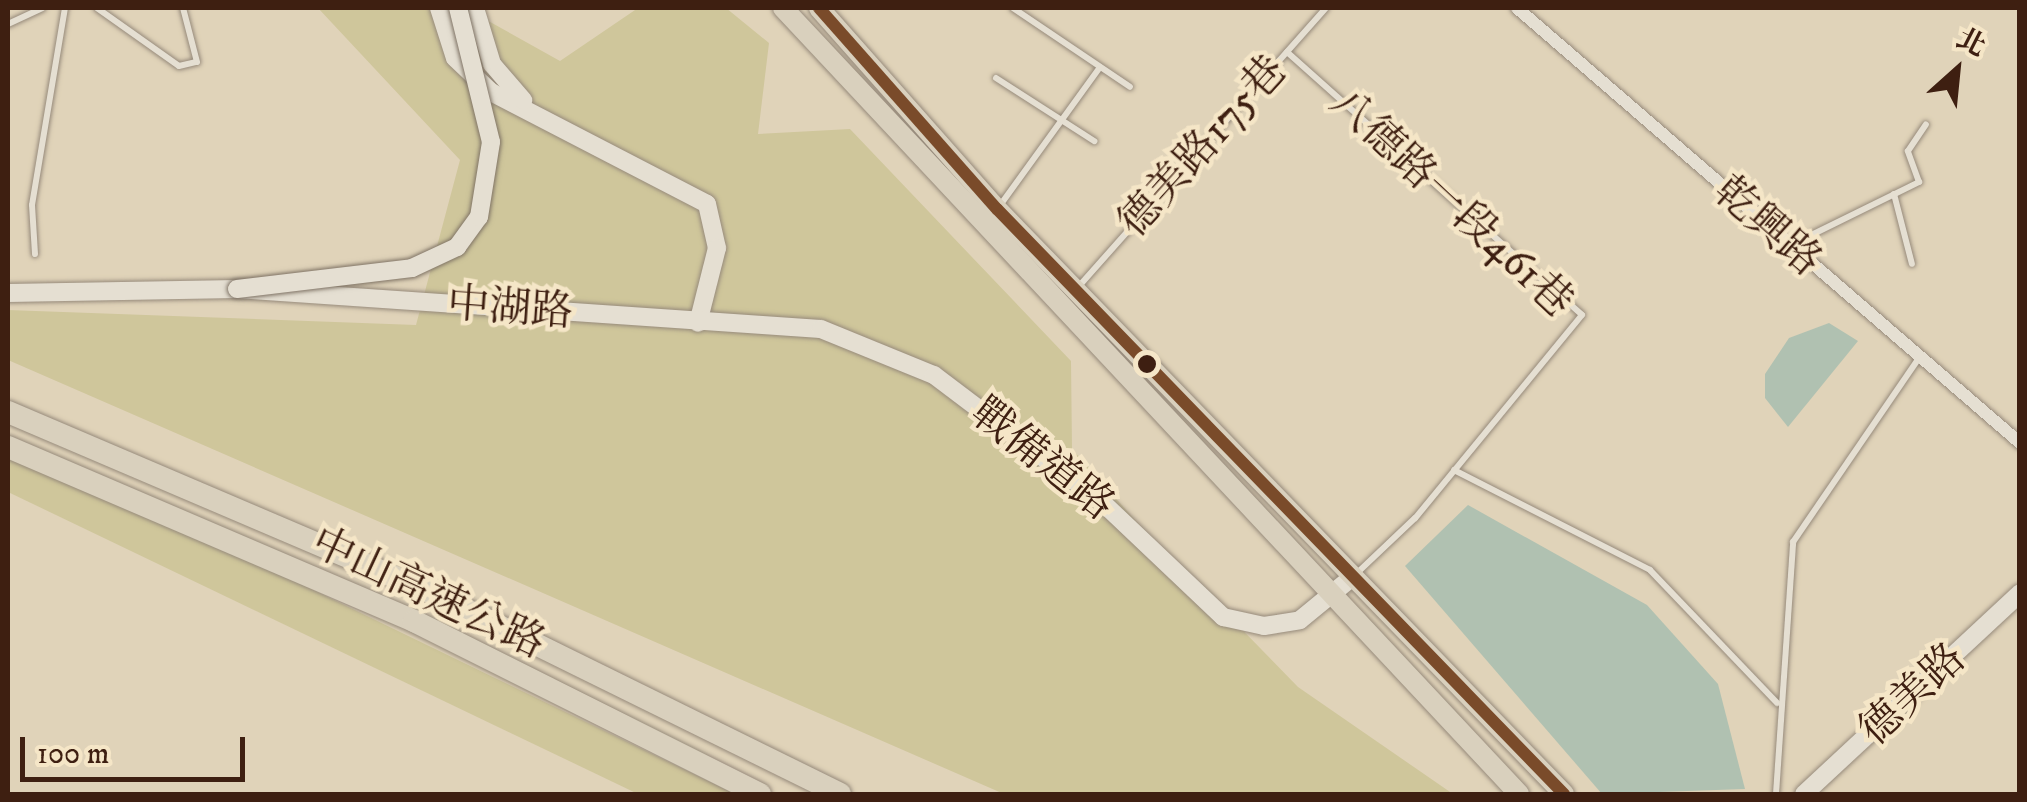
<!DOCTYPE html>
<meta charset="utf-8">
<style>
body{margin:0}
#map{position:relative;width:2027px;height:802px;overflow:hidden;background:#e0d3b9;font-family:"IM FELL DW Pica","Noto Serif TC",serif}
div>[style]{position:absolute}
[style*='--x']{left:calc(var(--x)*1px);top:calc(var(--y)*1px);width:calc(var(--w)*1px);rotate:calc(var(--a)*1deg)}
.green>*{inset:0;background:#cfc69b}
.water>*{inset:0;background:#b0c1b1}
.roads{filter:drop-shadow(0 0 2px #968a7b) drop-shadow(0 0 2px #968a7b)}
.lane>*{height:6px;margin:-3px;padding:0 3px;transform-origin:3px;border-radius:3px;background:#e5dfd2}
.street>*{height:12px;margin:-6px;padding:0 6px;transform-origin:6px;border-radius:6px;background:#e5dfd2}
.secondary>*{height:18px;margin:-9px;padding:0 9px;transform-origin:9px;border-radius:9px;background:#e5dfd2}
.primary>*{height:20px;margin:-10px;padding:0 10px;transform-origin:10px;border-radius:10px;background:#d9d0bd}
.highway>*{height:22px;margin:-11px;padding:0 11px;transform-origin:11px;border-radius:11px;background:#d9d0bd}
.bridges{filter:drop-shadow(0 0 2px #7f7365) drop-shadow(0 0 2px #7f7365)}
.secondary-bridge>*{height:18px;margin:-9px;padding:0 9px;transform-origin:9px;border-radius:9px;background:#e5dfd2}
.bus-1>*{height:12px;margin:-6px;padding:0 6px;transform-origin:6px;border-radius:6px;background:#7a4b2a}
.dots>*{width:28px;height:28px;translate:-50% -50%;box-sizing:border-box;border:5px solid #f5e6c7;border-radius:50%}
span{translate:-50% -50%;white-space:nowrap;text-align:center;line-height:1.15;-webkit-text-stroke:9px #f5e6c7;paint-order:stroke}
.street-label{font-size:42px;color:#3e1f11}
.frame{position:absolute;inset:0;border:10px solid #3e1f11;pointer-events:none}
.north{position:absolute;left:1907px;top:20px;width:100px;height:100px;-webkit-text-stroke:8px #f5e6c7;paint-order:stroke;rotate:27deg;font-size:28px;font-weight:700;line-height:40px;text-align:center;color:#3e1f11}
.north::after{content:'';display:block;margin:auto;width:35px;height:45px;background:#3e1f11;clip-path:polygon(50% 0,100% 100%,50% 72%,0 100%)}
.scale{position:absolute;left:20px;top:737px;width:225px;height:45px;box-sizing:border-box;border:5px solid #3e1f11;border-top:0;padding-left:12px;font-size:30px;line-height:35px;white-space:nowrap;color:#3e1f11;-webkit-text-stroke:8px #f5e6c7;paint-order:stroke}
</style>
<div id="map">
<div class="green">
<div style="clip-path:polygon(318px 8px,465px 8px,560px 61px,638px 8px,726px 8px,769px 43px,758px 134px,850px 129px,1071px 361px,1072px 449px,1136px 521px,1298px 687px,1453px 794px,1004px 794px,8px 360px,8px 310px,416px 325px,460px 160px)"></div>
<div style="clip-path:polygon(8px 451px,92px 483px,735px 794px,638px 794px,8px 492px)"></div>
</div>
<div class="water">
<div style="clip-path:polygon(1829px 323px,1858px 341px,1788px 427px,1765px 398px,1765px 374px,1789px 338px)"></div>
<div style="clip-path:polygon(1468px 505px,1647px 605px,1718px 684px,1745px 789px,1602px 794px,1405px 566px)"></div>
</div>
<div class="roads">
<div class="lane">
<div style="--x:97;--y:8;--w:100;--a:35.3"></div>
<div style="--x:179;--y:66;--w:18;--a:-13"></div>
<div style="--x:197;--y:62;--w:56;--a:-104.5"></div>
<div style="--x:1013;--y:8;--w:141;--a:34"></div>
<div style="--x:8;--y:24;--w:38;--a:-25"></div>
<div style="--x:1287;--y:52;--w:395;--a:41.7"></div>
<div style="--x:1582;--y:315;--w:263;--a:129.4"></div>
<div style="--x:1415;--y:518;--w:83;--a:136.5"></div>
<div style="--x:996;--y:78;--w:117;--a:32.7"></div>
<div style="--x:1894;--y:194;--w:72;--a:75.6"></div>
<div style="--x:1001;--y:204;--w:169;--a:-54.1"></div>
<div style="--x:1791;--y:245;--w:143;--a:-26.2"></div>
<div style="--x:1919;--y:182;--w:33;--a:-110"></div>
<div style="--x:1908;--y:151;--w:32;--a:-56"></div>
<div style="--x:35;--y:254;--w:49;--a:-93.5"></div>
<div style="--x:32;--y:205;--w:200;--a:-80.5"></div>
<div style="--x:1080;--y:285;--w:370;--a:-48.4"></div>
<div style="--x:1454;--y:470;--w:220;--a:27"></div>
<div style="--x:1650;--y:570;--w:184;--a:46.3"></div>
<div style="--x:1776;--y:794;--w:253;--a:-86.1"></div>
<div style="--x:1793;--y:542;--w:223;--a:-55.6"></div>
</div>
<div class="street">
<div style="--x:1517;--y:8;--w:665;--a:40.85"></div>
</div>
<div class="secondary">
<div style="--x:439;--y:8;--w:52;--a:72.3"></div>
<div style="--x:455;--y:58;--w:50;--a:43.4"></div>
<div style="--x:491;--y:92;--w:243;--a:27.4"></div>
<div style="--x:707;--y:204;--w:45;--a:77.2"></div>
<div style="--x:717;--y:248;--w:77;--a:104.2"></div>
<div style="--x:475;--y:8;--w:59;--a:73.1"></div>
<div style="--x:492;--y:64;--w:48;--a:49.3"></div>
<div style="--x:8;--y:293;--w:229;--a:-1"></div>
<div style="--x:237;--y:289;--w:585;--a:3.92"></div>
<div style="--x:821;--y:329;--w:122;--a:22.2"></div>
<div style="--x:934;--y:375;--w:212;--a:37.1"></div>
<div style="--x:1103;--y:503;--w:166;--a:43.5"></div>
<div style="--x:1223;--y:617;--w:42;--a:12.4"></div>
<div style="--x:1264;--y:626;--w:36;--a:-9"></div>
<div style="--x:1300;--y:620;--w:65;--a:-39.4"></div>
<div style="--x:1804;--y:794;--w:295;--a:-42.9"></div>
</div>
<div class="primary">
<div style="--x:783;--y:8;--w:1077;--a:46.88"></div>
<div style="--x:819;--y:8;--w:268;--a:48.5"></div>
<div style="--x:997;--y:209;--w:815;--a:45.9"></div>
</div>
<div class="highway">
<div style="--x:8;--y:412;--w:457;--a:23.1"></div>
<div style="--x:428;--y:591;--w:459;--a:26.2"></div>
<div style="--x:8;--y:447;--w:442;--a:23.2"></div>
<div style="--x:414;--y:621;--w:387;--a:26.6"></div>
</div>
</div>
<div class="bridges">
<div class="secondary-bridge">
<div style="--x:237;--y:289;--w:176;--a:-6.8"></div>
<div style="--x:412;--y:268;--w:50;--a:-25"></div>
<div style="--x:457;--y:247;--w:37;--a:-54"></div>
<div style="--x:479;--y:217;--w:76;--a:-80.9"></div>
<div style="--x:491;--y:142;--w:138;--a:-103.8"></div>
</div>
</div>
<div class="bus-1">
<div style="--x:819;--y:8;--w:268;--a:48.5"></div>
<div style="--x:997;--y:209;--w:815;--a:45.9"></div>
</div>
<div class="dots">
<div style="left:1147px;top:364px;background:#3e1f11"></div>
</div>
<div class="street-label">
<span style="left:1203px;top:147px;rotate:-48deg">德美路175巷</span>
<span style="left:1451px;top:203px;rotate:43deg">八德路一段461巷</span>
<span style="left:1767px;top:227px;rotate:41deg">乾興路</span>
<span style="left:510px;top:309px;rotate:4deg">中湖路</span>
<span style="left:1042px;top:460px;rotate:38deg">戰備道路</span>
<span style="left:428px;top:594px;rotate:25deg">中山高速公路</span>
<span style="left:1913px;top:695px;rotate:-43deg">德美路</span>
</div>
<div class="frame"></div>
<div class="north">北</div>
<div class="scale">100 m</div>
</div>
